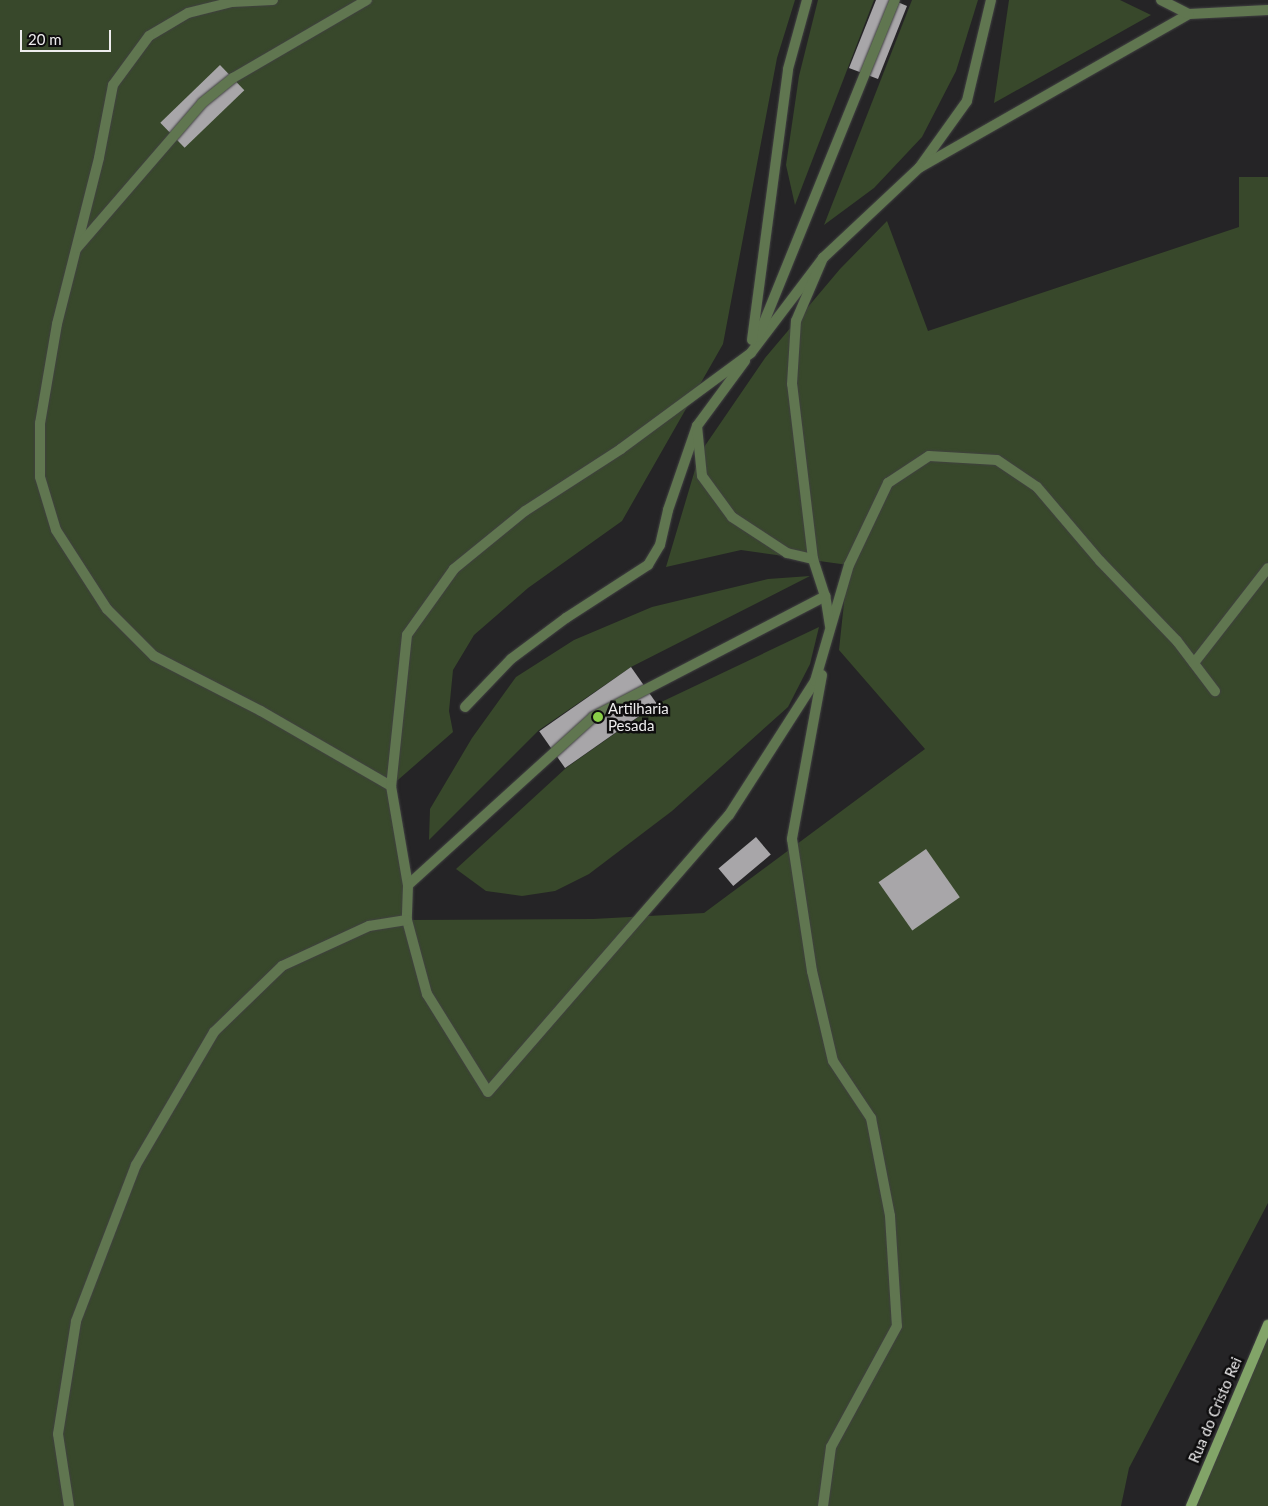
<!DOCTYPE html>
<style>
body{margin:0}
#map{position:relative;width:1268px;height:1506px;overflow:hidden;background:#252426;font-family:Lato,sans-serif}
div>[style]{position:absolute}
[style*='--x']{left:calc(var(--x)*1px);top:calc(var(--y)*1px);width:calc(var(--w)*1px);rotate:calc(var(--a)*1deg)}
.green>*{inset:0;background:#38482b}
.building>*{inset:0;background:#a8a6a9;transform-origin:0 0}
.roads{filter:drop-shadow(0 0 1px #414042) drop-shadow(0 0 1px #414042)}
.lane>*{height:10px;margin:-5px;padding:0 5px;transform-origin:5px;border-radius:5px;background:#607650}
.secondary>*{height:10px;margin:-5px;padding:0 5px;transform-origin:5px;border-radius:5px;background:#82a468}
.dots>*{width:14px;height:14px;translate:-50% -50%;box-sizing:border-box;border:2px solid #0e0d0e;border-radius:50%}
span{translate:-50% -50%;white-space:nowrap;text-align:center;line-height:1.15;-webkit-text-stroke:5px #0e0d0e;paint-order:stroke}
.poi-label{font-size:15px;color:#eeedee}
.left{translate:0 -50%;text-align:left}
.street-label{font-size:15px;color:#eeedee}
.scale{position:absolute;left:20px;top:30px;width:91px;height:22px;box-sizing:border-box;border:2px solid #eeedee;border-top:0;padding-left:6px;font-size:15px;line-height:18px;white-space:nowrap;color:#eeedee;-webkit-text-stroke:4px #0e0d0e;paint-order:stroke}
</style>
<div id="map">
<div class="green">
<div style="clip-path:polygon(0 0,795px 0,777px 58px,723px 344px,622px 521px,528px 588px,474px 635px,453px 670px,449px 711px,453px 732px,391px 786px,408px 920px,593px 919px,704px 913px,925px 749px,839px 650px,848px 565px,741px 550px,666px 567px,700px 453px,765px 358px,840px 269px,887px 221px,928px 331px,1239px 227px,1239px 177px,1268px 177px,1268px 1203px,1129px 1468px,1121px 1506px,0 1506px)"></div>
<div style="clip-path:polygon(818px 0,874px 0,795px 205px,786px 165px,799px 76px)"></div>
<div style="clip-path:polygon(912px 0,978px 0,956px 71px,922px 137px,874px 188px,824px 225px)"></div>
<div style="clip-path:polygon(1009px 0,1120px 0,1151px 15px,994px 103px)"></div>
<div style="clip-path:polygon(810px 576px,631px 667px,539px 730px,429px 840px,430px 809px,472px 738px,516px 677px,574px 640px,652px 607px,768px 579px)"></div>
<div style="clip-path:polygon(819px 627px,810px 664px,788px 707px,672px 811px,589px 874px,555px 891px,522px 896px,486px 891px,456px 869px,566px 768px,657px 704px)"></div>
<div style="clip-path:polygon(1268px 1325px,1268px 1506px,1191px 1506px)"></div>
</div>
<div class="building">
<div style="clip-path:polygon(876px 0,893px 0,907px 6px,878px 79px,849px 68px)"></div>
<div style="left:220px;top:65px;width:35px;height:83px;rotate:46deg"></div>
<div style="left:631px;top:667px;width:45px;height:112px;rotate:55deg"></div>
<div style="left:756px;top:837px;width:23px;height:49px;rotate:50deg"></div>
<div style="left:926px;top:849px;width:59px;height:58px;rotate:55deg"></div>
</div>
<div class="roads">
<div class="lane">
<div style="--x:273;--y:0;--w:41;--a:177.2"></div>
<div style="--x:232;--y:2;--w:45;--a:166"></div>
<div style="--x:188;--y:13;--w:45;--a:149.5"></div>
<div style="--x:149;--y:36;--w:61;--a:126.3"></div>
<div style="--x:113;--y:85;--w:74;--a:100.9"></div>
<div style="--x:99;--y:158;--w:171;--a:104.2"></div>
<div style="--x:57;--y:324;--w:100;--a:99.7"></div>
<div style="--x:40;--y:423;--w:54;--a:90"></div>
<div style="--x:40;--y:477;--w:55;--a:73.2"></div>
<div style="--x:56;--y:530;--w:94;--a:57.2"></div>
<div style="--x:107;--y:609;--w:66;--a:45"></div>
<div style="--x:154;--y:656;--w:120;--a:27.2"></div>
<div style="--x:261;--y:711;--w:150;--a:30"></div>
<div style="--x:991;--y:0;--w:104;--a:103.4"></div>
<div style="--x:967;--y:101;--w:82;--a:125.6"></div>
<div style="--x:919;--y:168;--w:311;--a:-29.7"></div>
<div style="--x:1189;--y:14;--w:79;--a:-2.9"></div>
<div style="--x:1161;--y:0;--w:31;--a:27"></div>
<div style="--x:77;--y:248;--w:191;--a:-49.2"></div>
<div style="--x:202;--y:103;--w:40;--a:-39"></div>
<div style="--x:233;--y:78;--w:155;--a:-30.2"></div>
<div style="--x:823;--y:258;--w:119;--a:127.2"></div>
<div style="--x:751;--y:353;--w:162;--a:143.6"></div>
<div style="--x:621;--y:449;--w:114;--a:147.1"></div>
<div style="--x:525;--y:511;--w:92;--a:140.8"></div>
<div style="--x:454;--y:569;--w:81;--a:125.5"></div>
<div style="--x:407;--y:635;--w:152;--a:96"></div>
<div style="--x:391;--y:786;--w:100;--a:80.3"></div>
<div style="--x:408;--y:885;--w:35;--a:92"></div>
<div style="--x:407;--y:920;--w:77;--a:74.9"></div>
<div style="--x:427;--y:994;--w:115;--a:58.1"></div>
<div style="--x:488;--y:1092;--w:367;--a:-49"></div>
<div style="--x:729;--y:815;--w:159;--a:-57.3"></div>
<div style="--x:815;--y:681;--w:121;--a:-73.7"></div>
<div style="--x:849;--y:565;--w:91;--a:-64.6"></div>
<div style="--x:888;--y:483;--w:49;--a:-33.4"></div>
<div style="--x:929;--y:456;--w:68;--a:3.4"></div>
<div style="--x:997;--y:460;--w:48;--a:34"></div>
<div style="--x:1037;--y:487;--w:97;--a:49.6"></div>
<div style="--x:1100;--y:561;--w:111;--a:46.1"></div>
<div style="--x:1177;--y:641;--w:63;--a:52.8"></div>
<div style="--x:758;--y:337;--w:364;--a:-67.9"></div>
<div style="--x:752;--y:340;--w:273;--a:-82.4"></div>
<div style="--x:788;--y:69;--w:72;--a:-74.6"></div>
<div style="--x:697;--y:426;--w:81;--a:-53.6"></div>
<div style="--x:830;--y:626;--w:30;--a:-99"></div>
<div style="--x:825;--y:596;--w:39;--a:-108"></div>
<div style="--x:813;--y:559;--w:176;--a:-96.8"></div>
<div style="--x:792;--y:384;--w:63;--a:-86.4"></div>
<div style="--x:796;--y:321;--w:69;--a:-66.8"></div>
<div style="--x:823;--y:258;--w:132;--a:-43.2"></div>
<div style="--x:1194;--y:663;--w:120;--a:-52.1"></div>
<div style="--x:822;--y:675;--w:167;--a:100.4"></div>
<div style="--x:792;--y:839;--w:134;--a:81.4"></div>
<div style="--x:812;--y:971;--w:92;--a:76.9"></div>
<div style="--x:833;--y:1061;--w:69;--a:56.3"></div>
<div style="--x:871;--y:1118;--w:100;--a:79"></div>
<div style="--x:890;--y:1216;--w:110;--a:86.4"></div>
<div style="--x:897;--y:1326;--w:138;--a:118.6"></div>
<div style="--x:831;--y:1447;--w:60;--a:97.7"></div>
<div style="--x:465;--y:707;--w:66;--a:-46.2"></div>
<div style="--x:511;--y:659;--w:69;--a:-36.7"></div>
<div style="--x:566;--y:618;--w:98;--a:-32.9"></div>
<div style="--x:648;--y:565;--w:23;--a:-59"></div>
<div style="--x:660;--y:545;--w:36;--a:-77"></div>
<div style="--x:668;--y:510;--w:89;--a:-71"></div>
<div style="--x:697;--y:426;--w:50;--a:84.3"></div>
<div style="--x:702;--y:476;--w:51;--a:53.8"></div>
<div style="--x:732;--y:517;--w:66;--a:33.2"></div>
<div style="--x:787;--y:553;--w:27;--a:13"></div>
<div style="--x:408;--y:885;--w:250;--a:-42.2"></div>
<div style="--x:593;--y:717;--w:262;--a:-27.5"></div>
<div style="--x:69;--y:1506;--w:73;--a:-98.7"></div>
<div style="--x:58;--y:1434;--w:114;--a:-80.9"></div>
<div style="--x:76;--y:1321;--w:167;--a:-69"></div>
<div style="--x:136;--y:1165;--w:154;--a:-59.6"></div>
<div style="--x:214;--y:1032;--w:95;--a:-44.1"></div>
<div style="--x:282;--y:966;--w:96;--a:-24.7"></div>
<div style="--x:369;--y:926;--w:38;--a:-9"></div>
</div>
<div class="secondary">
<div style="--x:1191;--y:1506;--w:197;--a:-67"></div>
</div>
</div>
<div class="dots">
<div style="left:598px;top:717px;background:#89ce48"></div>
</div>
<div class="poi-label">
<span class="left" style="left:608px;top:717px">Artilharia<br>Pesada</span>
</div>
<div class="street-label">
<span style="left:1215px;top:1410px;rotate:-67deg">Rua do Cristo Rei</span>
</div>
<div class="scale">20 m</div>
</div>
